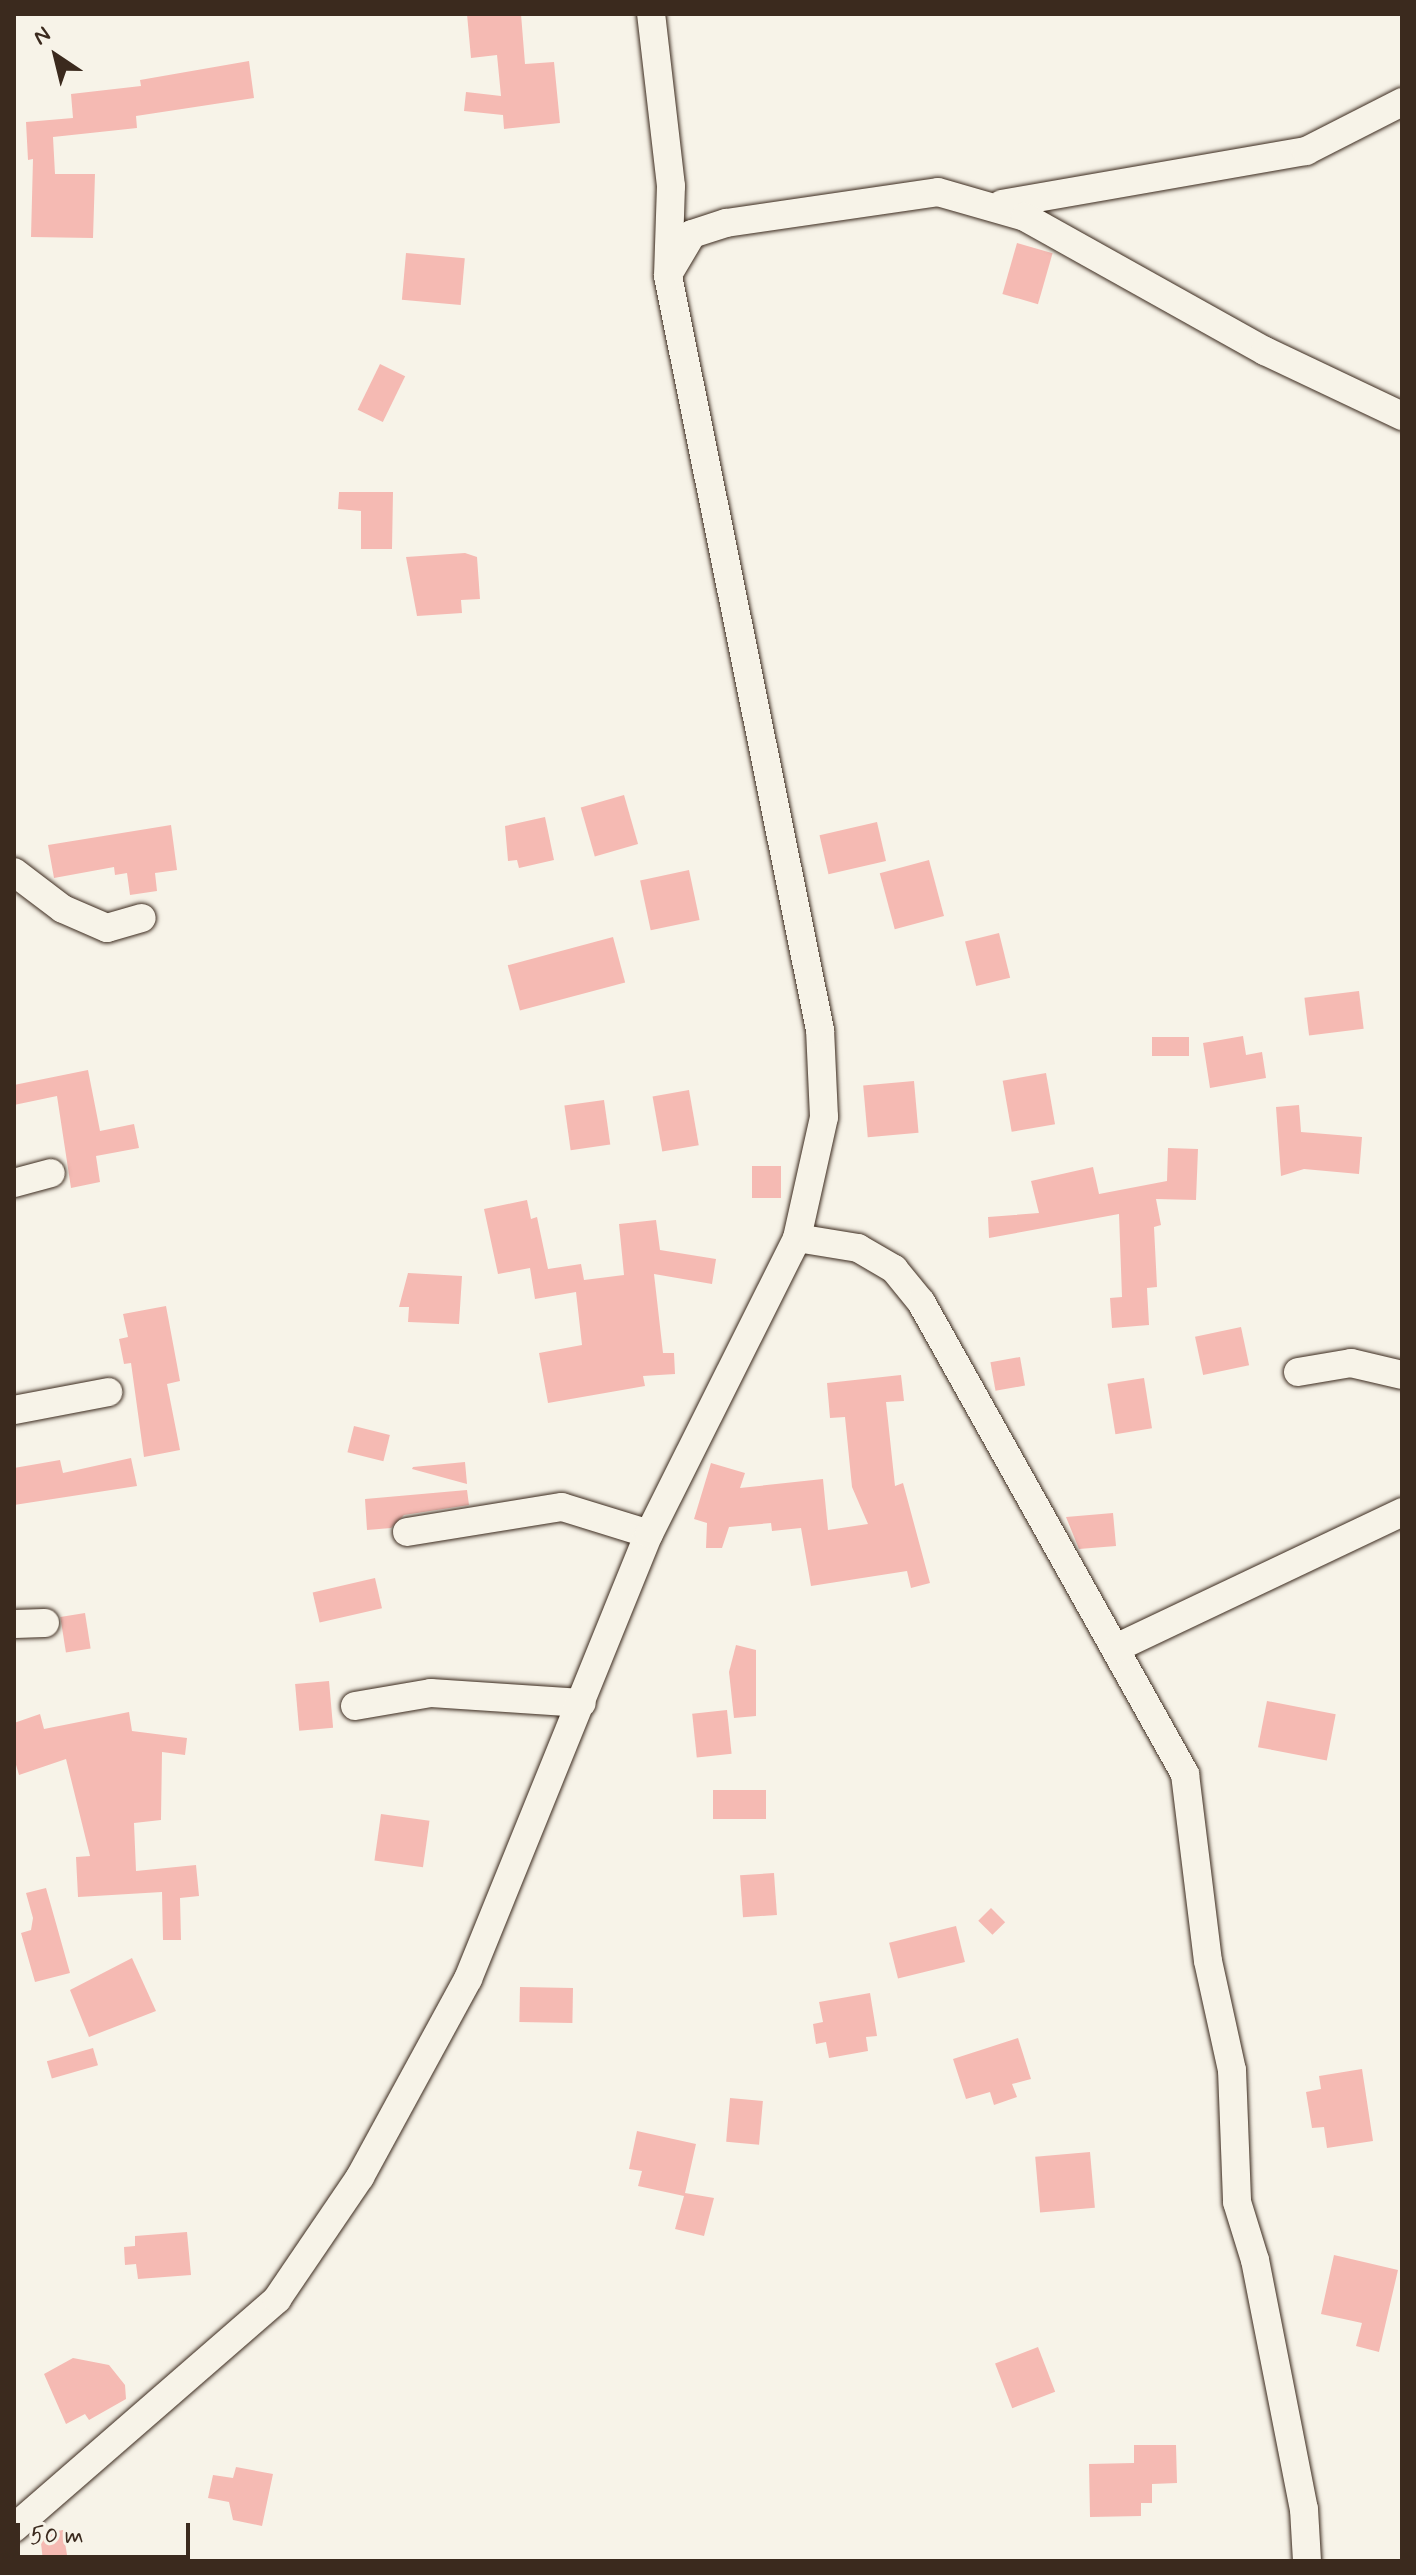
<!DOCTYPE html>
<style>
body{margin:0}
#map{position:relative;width:1416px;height:2575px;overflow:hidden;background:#f7f3e8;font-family:Mynerve,sans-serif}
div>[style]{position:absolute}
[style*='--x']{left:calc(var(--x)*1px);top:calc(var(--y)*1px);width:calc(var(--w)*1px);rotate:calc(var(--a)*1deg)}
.building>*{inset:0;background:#f5bab3;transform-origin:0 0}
.roads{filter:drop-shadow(0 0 2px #3b2a1e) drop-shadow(0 0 2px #3b2a1e)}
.street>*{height:28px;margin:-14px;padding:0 14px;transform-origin:14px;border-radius:14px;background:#f7f3e8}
span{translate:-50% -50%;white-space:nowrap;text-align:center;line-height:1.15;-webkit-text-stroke:6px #f7f3e8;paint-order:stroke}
.frame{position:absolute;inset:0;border:16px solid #3b2a1e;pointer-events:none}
.north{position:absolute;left:16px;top:16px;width:80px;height:80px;-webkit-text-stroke:6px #f7f3e8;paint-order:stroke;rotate:325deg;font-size:22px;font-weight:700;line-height:32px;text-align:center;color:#3b2a1e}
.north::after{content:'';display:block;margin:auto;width:28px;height:36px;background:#3b2a1e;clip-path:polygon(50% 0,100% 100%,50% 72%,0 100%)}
.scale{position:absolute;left:16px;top:2523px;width:174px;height:36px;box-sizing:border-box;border:4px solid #3b2a1e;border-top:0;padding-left:10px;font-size:24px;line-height:28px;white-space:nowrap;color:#3b2a1e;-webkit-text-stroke:6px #f7f3e8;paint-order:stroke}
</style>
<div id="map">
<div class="building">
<div style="clip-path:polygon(467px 14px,521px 14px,525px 64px,554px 62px,560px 123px,504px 129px,503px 115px,464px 111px,466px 92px,501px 96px,497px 55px,471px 58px)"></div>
<div style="clip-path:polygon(249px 61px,254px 98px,136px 116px,137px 128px,53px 137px,55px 174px,95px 174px,93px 238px,31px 237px,33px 159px,28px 160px,26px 122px,73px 118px,71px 94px,141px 86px,140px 80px)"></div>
<div style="left:1017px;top:243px;width:37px;height:53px;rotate:16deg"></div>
<div style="left:406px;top:253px;width:59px;height:47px;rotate:5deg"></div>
<div style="left:380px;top:364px;width:28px;height:51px;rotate:26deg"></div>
<div style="clip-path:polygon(339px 492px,393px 492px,392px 549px,361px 549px,361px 511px,338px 509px)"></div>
<div style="clip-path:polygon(465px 553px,477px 557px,480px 599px,461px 600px,462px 613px,417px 616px,406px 557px)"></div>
<div style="left:624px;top:795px;width:51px;height:45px;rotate:74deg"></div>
<div style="clip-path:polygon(545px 817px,554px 860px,519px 868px,517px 860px,508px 861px,505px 826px)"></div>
<div style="left:877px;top:822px;width:40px;height:59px;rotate:77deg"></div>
<div style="clip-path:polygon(171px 825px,177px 870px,155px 873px,157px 891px,130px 895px,127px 873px,115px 875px,114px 867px,54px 878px,48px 845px)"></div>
<div style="left:929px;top:860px;width:58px;height:51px;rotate:75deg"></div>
<div style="left:689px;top:870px;width:51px;height:50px;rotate:78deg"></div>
<div style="left:999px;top:933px;width:46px;height:35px;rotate:76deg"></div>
<div style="left:613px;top:937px;width:47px;height:109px;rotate:75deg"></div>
<div style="left:1359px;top:991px;width:38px;height:55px;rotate:83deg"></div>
<div style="clip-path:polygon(1243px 1036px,1246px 1055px,1262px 1052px,1266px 1078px,1210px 1088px,1203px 1043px)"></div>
<div style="left:1152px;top:1037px;width:37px;height:19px"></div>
<div style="clip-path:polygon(88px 1070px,100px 1131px,134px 1124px,139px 1148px,96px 1156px,100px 1182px,71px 1188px,57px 1096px,14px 1105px,14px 1085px)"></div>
<div style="left:1046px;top:1073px;width:52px;height:44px;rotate:80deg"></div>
<div style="left:914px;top:1081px;width:52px;height:51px;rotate:85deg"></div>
<div style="left:689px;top:1090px;width:56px;height:37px;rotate:80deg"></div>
<div style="left:604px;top:1100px;width:45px;height:40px;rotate:82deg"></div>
<div style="clip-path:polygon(1299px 1105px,1301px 1132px,1362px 1137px,1359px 1174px,1304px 1169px,1281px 1176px,1276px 1107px)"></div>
<div style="clip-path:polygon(1168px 1148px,1198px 1149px,1196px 1200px,1156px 1199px,1161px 1225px,1154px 1227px,1157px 1287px,1147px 1288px,1149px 1325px,1112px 1328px,1110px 1298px,1122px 1297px,1119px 1214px,989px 1238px,988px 1217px,1039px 1213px,1031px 1181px,1093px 1167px,1099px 1194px,1167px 1181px)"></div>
<div style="left:752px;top:1166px;width:29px;height:32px"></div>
<div style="clip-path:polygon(527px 1200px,531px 1219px,537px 1217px,548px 1269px,581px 1264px,584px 1280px,624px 1275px,619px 1224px,656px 1220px,660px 1250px,716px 1259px,712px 1284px,654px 1274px,663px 1353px,674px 1353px,675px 1374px,643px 1376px,645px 1386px,548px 1403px,539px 1353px,582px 1345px,576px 1292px,535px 1299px,530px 1268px,498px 1274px,484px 1209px)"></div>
<div style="clip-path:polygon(408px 1273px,462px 1276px,459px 1324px,408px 1322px,409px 1307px,399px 1307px)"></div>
<div style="clip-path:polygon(166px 1306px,180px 1381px,167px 1384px,180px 1450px,144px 1457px,131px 1363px,124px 1364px,119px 1339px,128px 1337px,123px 1314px)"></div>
<div style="left:1241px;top:1327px;width:39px;height:47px;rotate:78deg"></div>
<div style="left:1020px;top:1357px;width:29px;height:30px;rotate:80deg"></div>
<div style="clip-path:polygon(901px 1375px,904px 1401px,886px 1402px,895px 1486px,903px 1483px,930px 1583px,911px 1588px,907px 1571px,811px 1586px,801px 1528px,772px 1531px,771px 1523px,729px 1527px,722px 1548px,706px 1548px,707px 1523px,694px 1519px,711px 1463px,745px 1473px,740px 1488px,823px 1479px,828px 1530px,868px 1524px,852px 1487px,845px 1417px,830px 1418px,827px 1383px)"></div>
<div style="left:1144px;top:1378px;width:51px;height:37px;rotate:81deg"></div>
<div style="left:354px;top:1426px;width:37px;height:27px;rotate:14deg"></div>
<div style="clip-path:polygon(131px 1458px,137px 1486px,14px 1505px,14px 1468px,60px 1460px,63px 1473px)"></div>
<div style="clip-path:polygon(465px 1462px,467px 1484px,412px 1469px,413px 1467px)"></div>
<div style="clip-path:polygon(467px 1490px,469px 1505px,404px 1515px,391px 1528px,367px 1530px,365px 1499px)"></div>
<div style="clip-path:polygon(1113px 1513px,1116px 1546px,1079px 1549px,1066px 1517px)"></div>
<div style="left:375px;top:1578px;width:31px;height:64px;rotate:77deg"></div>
<div style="left:85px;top:1613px;width:36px;height:25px;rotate:81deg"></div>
<div style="clip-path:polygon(736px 1645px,756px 1650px,756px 1716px,734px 1718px,729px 1672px)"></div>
<div style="left:329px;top:1681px;width:47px;height:34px;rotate:85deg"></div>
<div style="left:1267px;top:1701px;width:70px;height:47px;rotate:11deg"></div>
<div style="left:727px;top:1710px;width:44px;height:35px;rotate:84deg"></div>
<div style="clip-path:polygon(129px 1712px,132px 1731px,187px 1738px,185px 1755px,162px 1752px,161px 1820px,134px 1823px,136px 1871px,196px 1865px,199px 1896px,180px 1898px,181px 1940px,163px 1940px,162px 1892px,78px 1897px,76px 1857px,90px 1856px,66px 1759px,19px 1775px,14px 1758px,14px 1723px,40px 1714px,44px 1729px)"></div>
<div style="left:766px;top:1790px;width:29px;height:53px;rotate:90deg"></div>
<div style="left:381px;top:1814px;width:49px;height:47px;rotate:8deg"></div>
<div style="left:774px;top:1873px;width:42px;height:34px;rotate:86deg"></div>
<div style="clip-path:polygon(46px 1888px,70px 1973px,35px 1982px,21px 1933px,31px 1930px,33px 1918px,26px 1893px)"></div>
<div style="left:991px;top:1908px;width:20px;height:18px;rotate:45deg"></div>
<div style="left:956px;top:1926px;width:37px;height:69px;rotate:76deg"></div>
<div style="clip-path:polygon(132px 1958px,156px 2011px,89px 2037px,70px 1990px)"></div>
<div style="left:520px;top:1987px;width:53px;height:35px;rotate:1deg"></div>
<div style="clip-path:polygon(870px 1993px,877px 2036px,866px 2037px,868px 2051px,829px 2058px,826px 2042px,816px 2044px,813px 2024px,823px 2022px,819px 2002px)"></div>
<div style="clip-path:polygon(1018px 2038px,1031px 2079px,1012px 2084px,1017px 2097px,994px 2105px,990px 2092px,966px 2099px,953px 2059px)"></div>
<div style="left:93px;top:2048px;width:18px;height:48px;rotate:74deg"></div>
<div style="clip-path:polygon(1362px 2069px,1373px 2141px,1327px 2148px,1324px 2127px,1312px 2128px,1306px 2092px,1321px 2089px,1319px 2076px)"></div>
<div style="left:730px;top:2098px;width:33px;height:44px;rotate:5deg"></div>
<div style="clip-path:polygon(637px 2131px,696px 2144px,685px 2193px,714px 2198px,704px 2236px,675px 2229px,684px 2196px,638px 2186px,642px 2171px,629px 2169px)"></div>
<div style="left:1090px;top:2152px;width:56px;height:55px;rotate:85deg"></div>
<div style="clip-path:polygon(187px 2232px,191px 2275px,138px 2279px,136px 2264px,125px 2265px,124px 2247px,135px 2246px,135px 2236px)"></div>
<div style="clip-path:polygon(1334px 2255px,1398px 2270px,1379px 2352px,1356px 2346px,1362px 2323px,1321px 2314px)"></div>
<div style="left:1038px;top:2347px;width:48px;height:46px;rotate:69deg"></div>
<div style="clip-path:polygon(73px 2358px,109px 2365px,125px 2385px,126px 2399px,89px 2420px,85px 2414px,66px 2424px,44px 2374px)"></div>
<div style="clip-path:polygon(1134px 2445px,1176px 2445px,1177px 2483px,1152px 2484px,1152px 2503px,1141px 2503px,1141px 2516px,1090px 2517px,1089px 2464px,1134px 2463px)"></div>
<div style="clip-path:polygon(236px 2467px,273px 2474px,262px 2526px,233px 2520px,229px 2502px,208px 2498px,213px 2475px,233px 2478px)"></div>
<div style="clip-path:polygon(63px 2530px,68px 2561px,43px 2561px,40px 2534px)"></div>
</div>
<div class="roads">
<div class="street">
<div style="--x:1002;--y:204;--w:309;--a:-9.9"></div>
<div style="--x:1306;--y:151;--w:108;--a:-27"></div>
<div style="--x:670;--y:271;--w:43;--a:-59.3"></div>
<div style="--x:692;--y:234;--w:36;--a:-18"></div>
<div style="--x:726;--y:223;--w:214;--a:-8.3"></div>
<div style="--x:938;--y:192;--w:91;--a:16"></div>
<div style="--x:1025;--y:217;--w:275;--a:29.2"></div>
<div style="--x:1265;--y:351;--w:152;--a:25.4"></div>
<div style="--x:14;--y:872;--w:61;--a:37.1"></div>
<div style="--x:63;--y:909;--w:48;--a:23.4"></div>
<div style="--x:107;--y:928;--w:36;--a:-16"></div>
<div style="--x:14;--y:1183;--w:38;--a:-15"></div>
<div style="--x:797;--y:1238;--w:62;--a:9.3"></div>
<div style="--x:858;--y:1248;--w:42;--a:30.3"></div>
<div style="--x:894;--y:1269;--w:43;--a:50.7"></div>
<div style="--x:921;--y:1302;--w:541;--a:60.78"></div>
<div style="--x:1185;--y:1774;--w:188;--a:83"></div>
<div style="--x:1208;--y:1961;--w:112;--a:77.6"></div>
<div style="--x:1232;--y:2070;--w:132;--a:87.8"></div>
<div style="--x:1237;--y:2202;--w:61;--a:72.8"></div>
<div style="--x:1255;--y:2260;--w:254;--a:78.9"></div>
<div style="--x:1304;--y:2509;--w:52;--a:86.7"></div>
<div style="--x:1298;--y:1372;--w:54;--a:-9.6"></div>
<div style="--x:1351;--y:1363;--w:52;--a:13.2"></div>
<div style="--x:14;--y:1410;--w:96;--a:-10.8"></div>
<div style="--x:407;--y:1532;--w:157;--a:-9.2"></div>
<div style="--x:562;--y:1507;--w:91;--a:17.2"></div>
<div style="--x:14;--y:1624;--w:31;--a:-2"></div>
<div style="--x:1116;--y:1648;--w:317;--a:-25.4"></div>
<div style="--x:355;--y:1706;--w:77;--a:-9.7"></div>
<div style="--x:431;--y:1693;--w:151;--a:3.8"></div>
<div style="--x:14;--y:2528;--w:349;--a:-41"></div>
<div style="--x:277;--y:2299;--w:148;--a:-55.8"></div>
<div style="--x:360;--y:2177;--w:226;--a:-61.4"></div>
<div style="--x:468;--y:1979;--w:480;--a:-67.9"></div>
<div style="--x:649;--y:1534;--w:331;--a:-63.4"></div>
<div style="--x:797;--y:1238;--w:124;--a:-77.4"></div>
<div style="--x:824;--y:1117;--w:87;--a:-92.6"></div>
<div style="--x:820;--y:1030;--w:769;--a:-101.4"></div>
<div style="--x:668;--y:276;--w:90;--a:-88.1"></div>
<div style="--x:671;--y:186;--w:173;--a:-96.6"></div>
</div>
</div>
<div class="frame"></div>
<div class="north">N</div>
<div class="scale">50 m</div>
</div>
